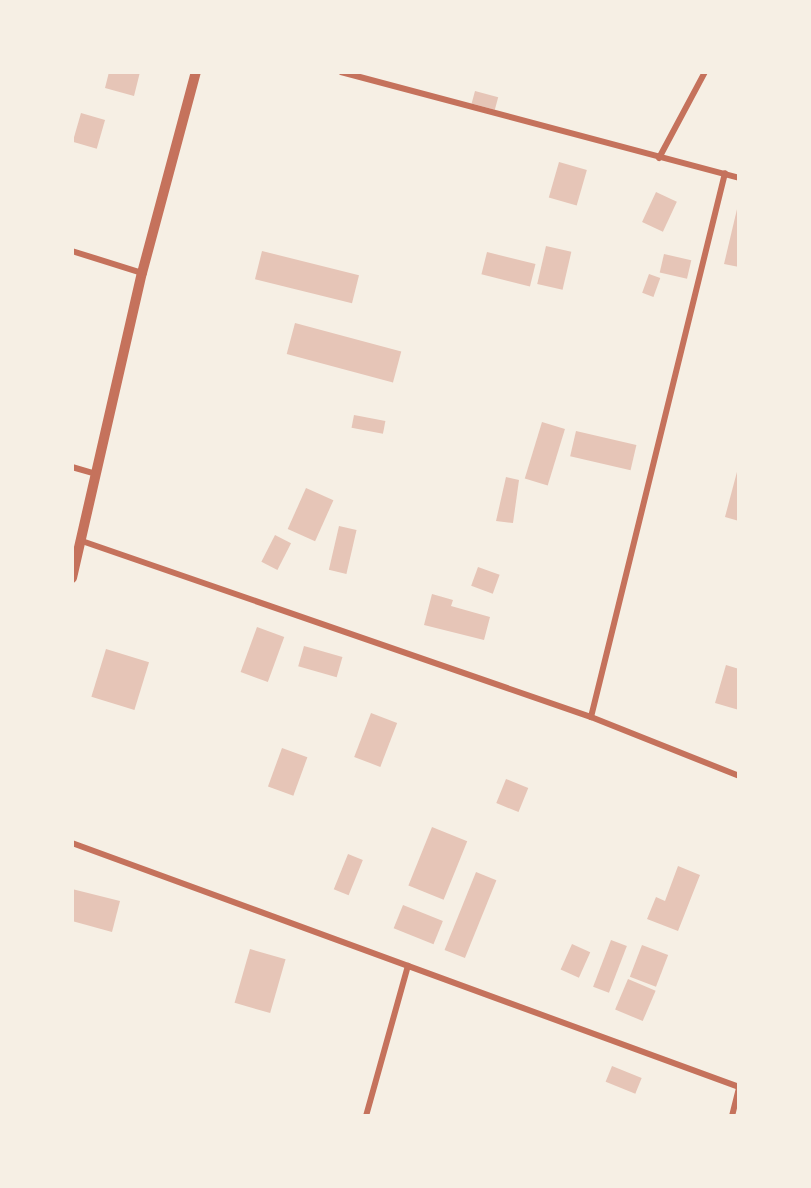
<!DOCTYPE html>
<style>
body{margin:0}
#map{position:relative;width:811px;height:1188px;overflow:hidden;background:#f6efe4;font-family:Signika,sans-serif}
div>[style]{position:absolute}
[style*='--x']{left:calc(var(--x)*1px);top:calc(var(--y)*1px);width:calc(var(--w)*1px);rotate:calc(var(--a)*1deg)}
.building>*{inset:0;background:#e6c5b7;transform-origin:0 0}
.minor>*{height:6px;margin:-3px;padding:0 3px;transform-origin:3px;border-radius:3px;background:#c5725c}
.tertiary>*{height:10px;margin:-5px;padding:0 5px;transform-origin:5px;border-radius:5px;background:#c5725c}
span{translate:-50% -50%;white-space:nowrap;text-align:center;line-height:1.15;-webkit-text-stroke:4.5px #f6efe4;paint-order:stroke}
.frame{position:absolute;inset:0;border:74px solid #f6efe4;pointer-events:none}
</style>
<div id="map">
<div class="building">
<div style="clip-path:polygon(109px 72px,140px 72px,134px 96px,105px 88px)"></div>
<div style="left:475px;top:91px;width:24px;height:13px;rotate:15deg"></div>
<div style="left:81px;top:113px;width:25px;height:30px;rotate:16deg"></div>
<div style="left:559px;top:162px;width:29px;height:37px;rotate:16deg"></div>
<div style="left:656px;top:192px;width:23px;height:33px;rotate:25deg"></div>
<div style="clip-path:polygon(738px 205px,739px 205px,739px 267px,724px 264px)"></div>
<div style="left:546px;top:246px;width:26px;height:39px;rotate:13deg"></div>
<div style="left:262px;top:251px;width:100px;height:29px;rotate:14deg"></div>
<div style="left:487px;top:252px;width:50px;height:23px;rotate:14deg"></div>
<div style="left:664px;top:254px;width:28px;height:19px;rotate:13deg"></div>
<div style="left:649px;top:274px;width:12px;height:20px;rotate:20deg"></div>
<div style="left:295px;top:323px;width:110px;height:32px;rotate:15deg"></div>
<div style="left:354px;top:415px;width:32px;height:13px;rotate:11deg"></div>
<div style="left:542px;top:422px;width:24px;height:59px;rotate:17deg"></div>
<div style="left:576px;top:431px;width:62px;height:26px;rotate:13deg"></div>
<div style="clip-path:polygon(738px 468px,739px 468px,739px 521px,725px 517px)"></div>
<div style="clip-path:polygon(506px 477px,519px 480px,513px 523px,496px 521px)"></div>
<div style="left:306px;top:488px;width:30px;height:45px;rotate:24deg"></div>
<div style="left:339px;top:526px;width:18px;height:45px;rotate:13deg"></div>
<div style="left:275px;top:535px;width:18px;height:30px;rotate:27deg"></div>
<div style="left:478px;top:567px;width:23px;height:20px;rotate:20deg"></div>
<div style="clip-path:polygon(432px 594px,453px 600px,451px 606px,490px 617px,484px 640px,424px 625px)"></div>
<div style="left:257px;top:627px;width:29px;height:48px;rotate:20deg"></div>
<div style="left:304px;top:646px;width:40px;height:21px;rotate:16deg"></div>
<div style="left:106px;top:649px;width:45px;height:50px;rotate:17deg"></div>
<div style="clip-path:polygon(726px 665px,739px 669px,739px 710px,715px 703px)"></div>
<div style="left:371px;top:713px;width:28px;height:47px;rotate:21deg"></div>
<div style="left:282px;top:748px;width:27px;height:41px;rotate:20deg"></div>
<div style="left:506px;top:779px;width:24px;height:26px;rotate:22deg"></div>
<div style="left:432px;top:827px;width:38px;height:63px;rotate:22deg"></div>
<div style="left:348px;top:854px;width:16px;height:38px;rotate:22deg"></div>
<div style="clip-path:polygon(678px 866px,700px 875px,678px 931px,647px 919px,656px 897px,665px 901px)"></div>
<div style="left:476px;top:872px;width:22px;height:84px;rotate:22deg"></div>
<div style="clip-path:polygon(72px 889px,120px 901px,112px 932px,72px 921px)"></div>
<div style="left:403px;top:905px;width:43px;height:25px;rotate:22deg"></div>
<div style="left:611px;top:940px;width:17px;height:50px;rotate:21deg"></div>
<div style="left:572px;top:944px;width:20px;height:28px;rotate:24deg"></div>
<div style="left:642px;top:945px;width:28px;height:34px;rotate:21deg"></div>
<div style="left:250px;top:949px;width:37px;height:56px;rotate:16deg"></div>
<div style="left:628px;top:979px;width:30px;height:33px;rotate:23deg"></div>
<div style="left:612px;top:1066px;width:32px;height:17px;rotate:22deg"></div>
</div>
<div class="minor">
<div style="--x:341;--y:72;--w:412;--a:14.9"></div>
<div style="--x:659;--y:158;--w:98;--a:-61.9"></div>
<div style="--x:72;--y:251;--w:73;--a:17.4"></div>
<div style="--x:72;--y:467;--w:22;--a:16"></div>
<div style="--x:79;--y:540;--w:542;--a:19.07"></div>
<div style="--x:591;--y:717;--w:159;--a:21.7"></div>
<div style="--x:591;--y:717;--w:560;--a:-76.16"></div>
<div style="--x:72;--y:843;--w:710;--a:20.09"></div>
<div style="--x:366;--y:1116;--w:156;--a:-74.4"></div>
<div style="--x:732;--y:1116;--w:30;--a:-76"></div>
</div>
<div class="tertiary">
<div style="--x:72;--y:578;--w:313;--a:-77.1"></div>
<div style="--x:142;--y:273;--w:208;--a:-75"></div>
</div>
<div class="frame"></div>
</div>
